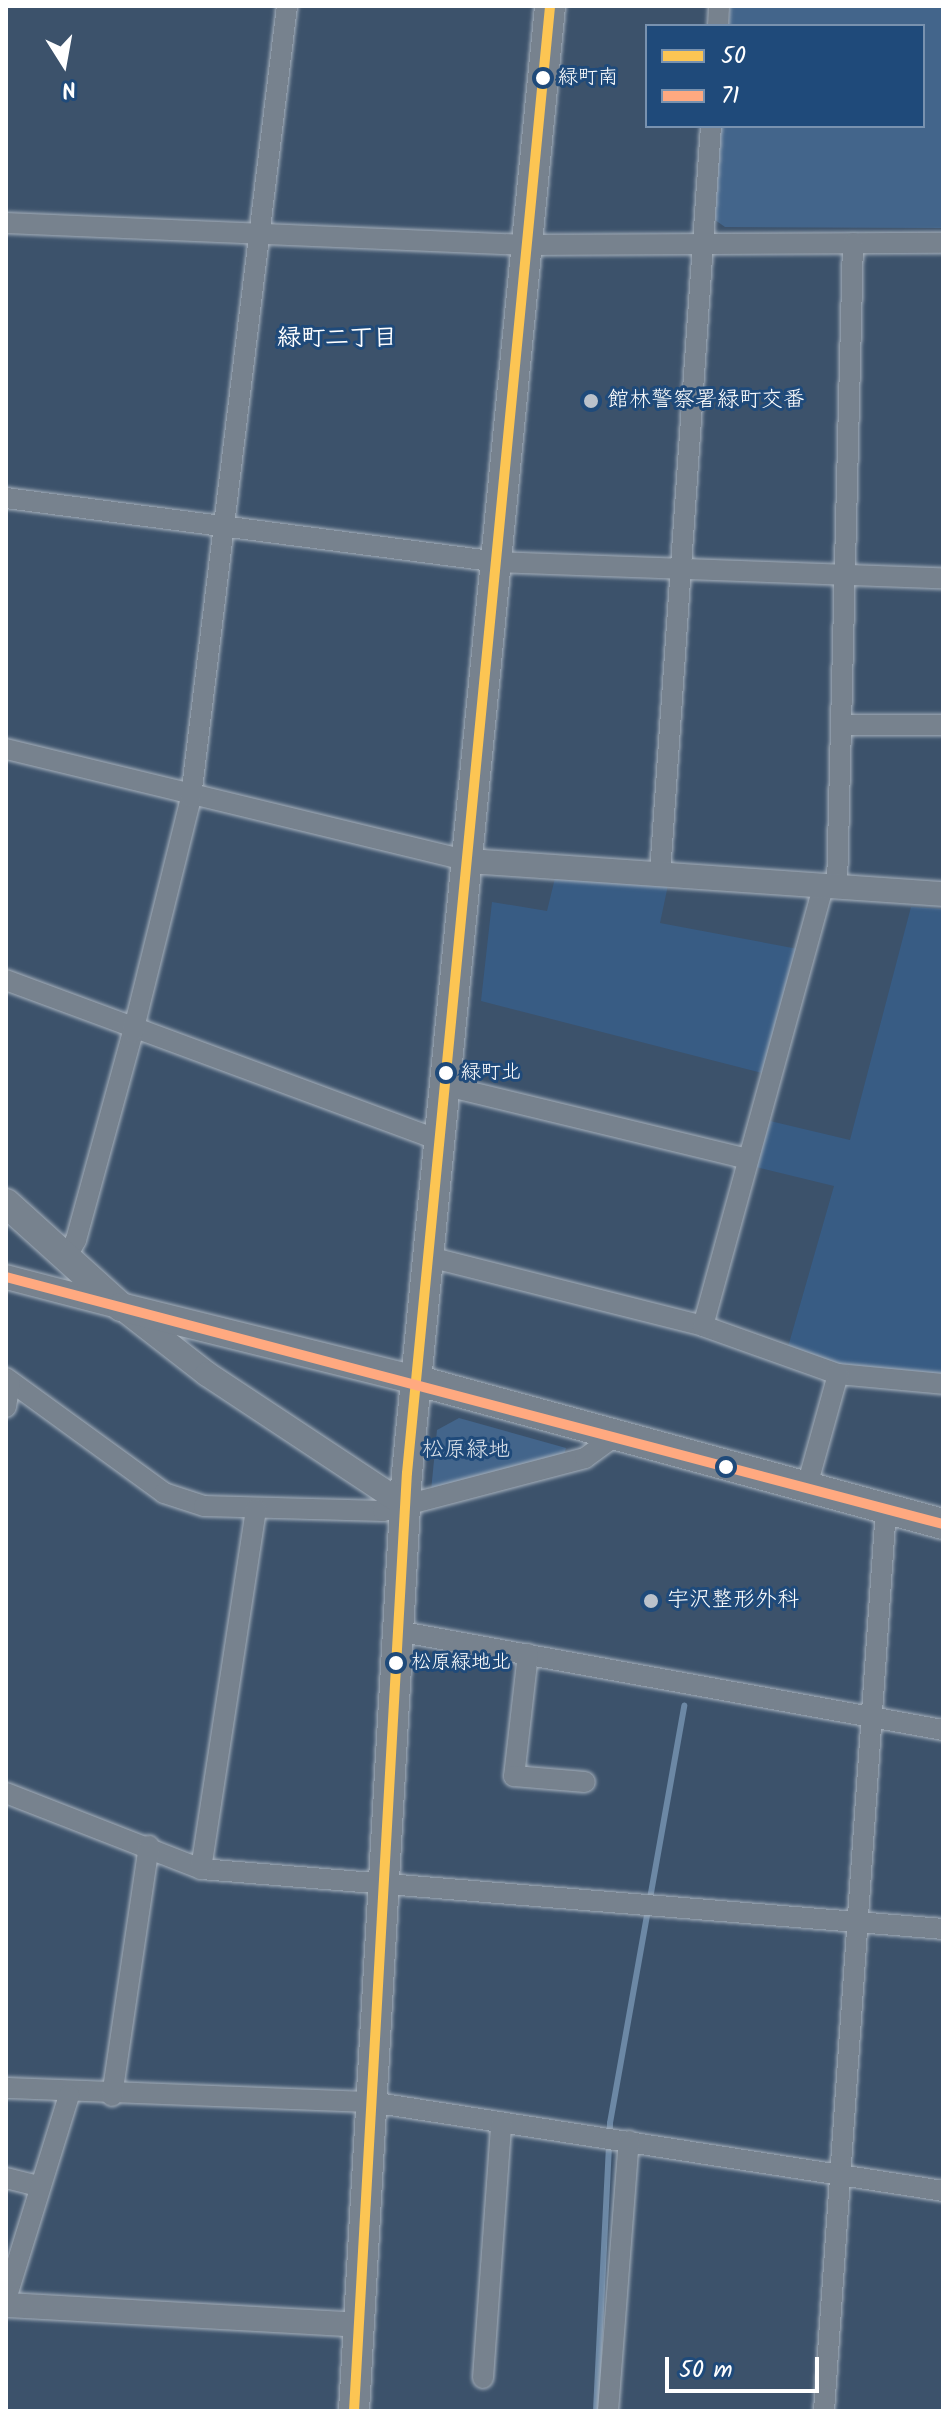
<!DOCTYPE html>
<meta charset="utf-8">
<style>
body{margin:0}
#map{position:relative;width:949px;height:2417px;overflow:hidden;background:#3c526b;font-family:Kalam,"Klee One",sans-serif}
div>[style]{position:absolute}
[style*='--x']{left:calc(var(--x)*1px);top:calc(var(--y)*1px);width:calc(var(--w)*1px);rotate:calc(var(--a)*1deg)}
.built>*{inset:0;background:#385c84}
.green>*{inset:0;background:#43658b}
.stream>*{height:6px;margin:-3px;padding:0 3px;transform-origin:3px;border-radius:3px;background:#6c88a5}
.roads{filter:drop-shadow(0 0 2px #a7b1bc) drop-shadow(0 0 2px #a7b1bc)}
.minor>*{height:20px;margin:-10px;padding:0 10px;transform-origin:10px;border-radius:10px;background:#77828e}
.tertiary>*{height:24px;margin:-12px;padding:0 12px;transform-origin:12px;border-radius:12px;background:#77828e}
.secondary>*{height:28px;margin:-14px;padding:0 14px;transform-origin:14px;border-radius:14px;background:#77828e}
.primary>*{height:30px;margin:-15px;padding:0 15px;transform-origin:15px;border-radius:15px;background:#77828e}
.bus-1>*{height:10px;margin:-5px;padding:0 5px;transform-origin:5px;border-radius:5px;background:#fcc553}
.bus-2>*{height:10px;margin:-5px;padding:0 5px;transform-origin:5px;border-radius:5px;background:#ffa980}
.dots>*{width:22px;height:22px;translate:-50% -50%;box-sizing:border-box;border:4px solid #1f4a7a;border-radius:50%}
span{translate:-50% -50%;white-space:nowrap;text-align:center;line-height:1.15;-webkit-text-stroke:6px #1f4a7a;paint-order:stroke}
.bus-label{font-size:20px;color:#fff}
.left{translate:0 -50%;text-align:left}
.poi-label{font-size:22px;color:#fff}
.park-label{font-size:22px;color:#dae1e9}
.neighbourhood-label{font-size:24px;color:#fff;font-weight:700}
.frame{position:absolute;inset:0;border:8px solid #fff;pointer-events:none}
.legend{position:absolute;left:645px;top:24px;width:280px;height:104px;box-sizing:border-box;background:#1f4a7a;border:2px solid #7992af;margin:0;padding:10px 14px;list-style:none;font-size:24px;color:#fff}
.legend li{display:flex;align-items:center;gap:16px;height:40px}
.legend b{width:40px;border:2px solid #7992af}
.north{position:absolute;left:24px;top:24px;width:80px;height:80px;-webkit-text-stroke:6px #1f4a7a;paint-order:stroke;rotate:169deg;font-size:22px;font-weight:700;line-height:32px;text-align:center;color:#fff}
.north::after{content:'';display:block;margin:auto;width:28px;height:36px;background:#fff;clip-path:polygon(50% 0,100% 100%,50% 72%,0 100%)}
.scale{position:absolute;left:665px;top:2357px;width:154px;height:36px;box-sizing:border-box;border:4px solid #fff;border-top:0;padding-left:10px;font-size:24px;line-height:28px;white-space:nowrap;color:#fff;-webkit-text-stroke:6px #1f4a7a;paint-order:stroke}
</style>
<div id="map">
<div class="built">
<div style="clip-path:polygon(555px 878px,668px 885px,660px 923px,798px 949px,762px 1073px,481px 1001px,492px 902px,547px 911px)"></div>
<div style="clip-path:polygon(911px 907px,943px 909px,943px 1374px,839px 1364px,788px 1347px,834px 1186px,756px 1167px,770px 1121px,850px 1140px)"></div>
</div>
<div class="green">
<div style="clip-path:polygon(730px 6px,943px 6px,943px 228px,725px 227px,715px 220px,721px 126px,923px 126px,923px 26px,729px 26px)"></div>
<div style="clip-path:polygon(459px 1418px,566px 1448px,563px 1458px,431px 1491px,437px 1430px)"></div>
</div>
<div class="stream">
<div style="--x:596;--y:2411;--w:288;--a:-87.2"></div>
<div style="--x:610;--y:2123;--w:424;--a:-79.9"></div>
</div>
<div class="roads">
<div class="minor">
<div style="--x:718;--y:26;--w:20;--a:-87"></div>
<div style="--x:6;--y:223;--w:520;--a:2.42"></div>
<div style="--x:526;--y:245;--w:417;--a:-0.3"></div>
<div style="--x:6;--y:498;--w:496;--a:7.4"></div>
<div style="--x:498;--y:562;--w:445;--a:2.1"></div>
<div style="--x:846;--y:725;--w:97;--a:0"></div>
<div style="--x:6;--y:749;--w:477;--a:13.6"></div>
<div style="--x:660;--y:874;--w:750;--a:-86.1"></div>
<div style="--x:837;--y:887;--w:644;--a:-88.58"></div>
<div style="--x:6;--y:980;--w:464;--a:20.3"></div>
<div style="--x:446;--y:1086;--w:310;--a:13.6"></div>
<div style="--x:429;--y:1257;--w:283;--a:14.1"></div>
<div style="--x:703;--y:1326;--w:143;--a:19.6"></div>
<div style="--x:838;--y:1374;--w:105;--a:5.4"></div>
<div style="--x:66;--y:1258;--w:21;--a:-61"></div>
<div style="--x:76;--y:1240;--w:216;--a:-74.7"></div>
<div style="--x:133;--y:1032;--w:242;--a:-76.1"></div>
<div style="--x:191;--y:797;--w:797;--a:-83.08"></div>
<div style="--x:703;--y:1326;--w:455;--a:-74.7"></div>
<div style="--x:6;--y:1378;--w:195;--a:36"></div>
<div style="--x:164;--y:1493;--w:42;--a:18"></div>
<div style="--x:204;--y:1506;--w:179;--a:1.6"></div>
<div style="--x:383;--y:1511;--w:209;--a:-14.7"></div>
<div style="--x:585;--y:1458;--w:37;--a:-36"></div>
<div style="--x:6;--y:1407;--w:25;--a:-81"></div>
<div style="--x:807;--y:1486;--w:116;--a:-74.5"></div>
<div style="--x:397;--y:1631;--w:555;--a:10.28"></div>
<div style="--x:528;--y:1654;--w:123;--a:96.5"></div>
<div style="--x:514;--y:1776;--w:71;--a:4.8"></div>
<div style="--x:6;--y:1793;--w:209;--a:21.3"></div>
<div style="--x:201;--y:1869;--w:744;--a:4.62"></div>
<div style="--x:201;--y:1869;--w:364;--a:-81.3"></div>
<div style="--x:6;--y:2088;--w:365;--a:2.2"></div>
<div style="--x:371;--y:2102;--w:579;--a:8.84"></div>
<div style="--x:112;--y:2096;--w:253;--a:-81.6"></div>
<div style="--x:6;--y:2178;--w:32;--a:14"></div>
<div style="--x:6;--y:2299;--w:214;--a:-72.8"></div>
<div style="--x:483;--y:2378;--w:255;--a:-85.9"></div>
<div style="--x:608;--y:2411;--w:271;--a:-85.6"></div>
<div style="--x:824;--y:2411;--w:905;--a:-86.07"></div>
</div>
<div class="tertiary">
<div style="--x:470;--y:861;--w:474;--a:4"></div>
<div style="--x:6;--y:1277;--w:119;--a:14.6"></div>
<div style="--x:121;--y:1307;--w:109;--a:37.9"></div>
<div style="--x:207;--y:1374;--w:237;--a:33.5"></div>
<div style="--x:6;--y:2305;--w:354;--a:3.2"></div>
</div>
<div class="secondary">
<div style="--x:6;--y:1203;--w:155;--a:42.1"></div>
<div style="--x:121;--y:1307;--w:303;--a:13.9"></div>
</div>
<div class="primary">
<div style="--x:415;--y:1380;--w:547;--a:15.26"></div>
<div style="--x:354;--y:2411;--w:939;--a:-86.77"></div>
<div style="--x:407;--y:1473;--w:1474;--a:-84.43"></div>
</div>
</div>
<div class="bus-1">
<div style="--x:354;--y:2411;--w:939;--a:-86.77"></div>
<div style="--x:407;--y:1473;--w:1474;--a:-84.43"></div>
</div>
<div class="bus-2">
<div style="--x:6;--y:1277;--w:969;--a:14.77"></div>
</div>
<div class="dots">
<div style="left:543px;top:78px;background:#fff"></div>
<div style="left:591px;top:401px;background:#bbc2cb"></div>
<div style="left:446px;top:1073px;background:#fff"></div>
<div style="left:726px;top:1467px;background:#fff"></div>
<div style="left:651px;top:1601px;background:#bbc2cb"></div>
<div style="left:396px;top:1663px;background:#fff"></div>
</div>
<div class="bus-label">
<span class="left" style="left:558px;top:78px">緑町南</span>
<span class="left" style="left:461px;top:1073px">緑町北</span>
<span class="left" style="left:411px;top:1663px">松原緑地北</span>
</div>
<div class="poi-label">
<span class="left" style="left:607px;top:401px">館林警察署緑町交番</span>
<span class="left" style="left:667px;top:1601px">宇沢整形外科</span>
</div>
<div class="park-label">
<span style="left:466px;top:1451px">松原緑地</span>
</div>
<div class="neighbourhood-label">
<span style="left:337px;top:339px">緑町二丁目</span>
</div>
<div class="frame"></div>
<ul class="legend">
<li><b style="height:10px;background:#fcc553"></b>50</li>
<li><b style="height:10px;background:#ffa980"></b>71</li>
</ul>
<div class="north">N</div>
<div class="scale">50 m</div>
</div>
